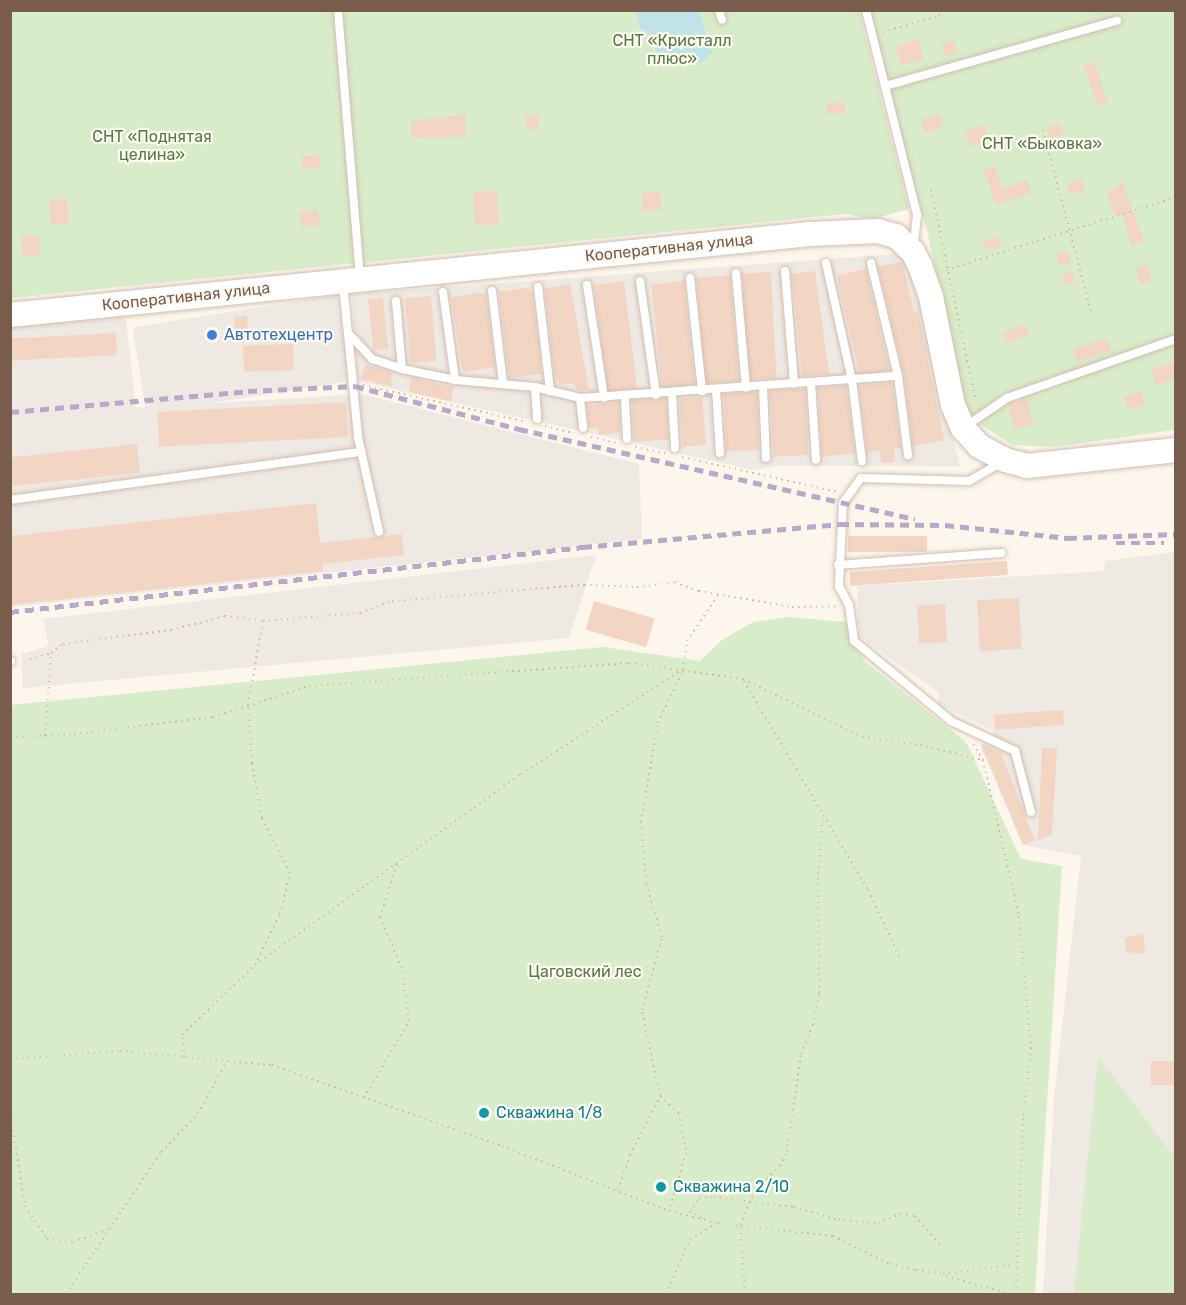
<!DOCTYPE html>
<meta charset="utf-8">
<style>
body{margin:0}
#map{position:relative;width:1186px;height:1305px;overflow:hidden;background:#fdf6ec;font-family:Rubik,sans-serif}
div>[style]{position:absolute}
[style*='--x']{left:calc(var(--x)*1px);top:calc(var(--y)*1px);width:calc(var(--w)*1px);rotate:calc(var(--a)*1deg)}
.industrial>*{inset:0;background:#efe9e4;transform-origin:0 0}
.green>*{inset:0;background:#d8ecc9}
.water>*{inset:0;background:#bfe3e8}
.building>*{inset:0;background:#f3d5c3;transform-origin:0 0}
.path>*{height:2px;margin-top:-1px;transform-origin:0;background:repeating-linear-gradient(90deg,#d9b8a5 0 1.5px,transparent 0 6px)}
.roads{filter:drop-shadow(0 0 2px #d1beb0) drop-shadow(0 0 2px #d1beb0)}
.lane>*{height:8px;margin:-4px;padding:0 4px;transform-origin:4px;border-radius:4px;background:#fff}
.secondary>*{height:24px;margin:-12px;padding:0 12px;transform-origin:12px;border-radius:12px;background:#fff}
.rail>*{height:4.5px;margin-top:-2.25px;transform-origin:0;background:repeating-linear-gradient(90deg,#b9a8c9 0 9px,transparent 0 15px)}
.dots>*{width:16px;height:16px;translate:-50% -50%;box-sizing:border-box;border:3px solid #fffaf3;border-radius:50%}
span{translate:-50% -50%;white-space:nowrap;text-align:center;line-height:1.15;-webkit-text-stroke:4.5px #fffaf3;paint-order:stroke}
.park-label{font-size:16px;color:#537a41}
.street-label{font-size:16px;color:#7a5c4d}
.shop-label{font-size:16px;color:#366cbe}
.left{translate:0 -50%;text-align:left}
.culture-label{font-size:16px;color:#0d838f}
.frame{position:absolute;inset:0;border:12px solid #7a5c4d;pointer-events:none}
</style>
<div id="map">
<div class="industrial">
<div style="clip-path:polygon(896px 254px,908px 262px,960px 466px,778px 466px,753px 470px,358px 381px,352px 294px)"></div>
<div style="left:337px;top:295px;width:87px;height:207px;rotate:81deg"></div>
<div style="clip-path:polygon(125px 312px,136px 408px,362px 394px,639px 464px,642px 539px,11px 607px,10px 324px)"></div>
<div style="clip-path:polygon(1175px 552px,1175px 1294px,1043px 1294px,1054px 1099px,1081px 856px,1023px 845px,981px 748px,995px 731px,938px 704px,939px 693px,866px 641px,859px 633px,857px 586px,1104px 571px,1105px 561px)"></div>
<div style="clip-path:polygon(596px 555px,569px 638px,23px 688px,21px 654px,49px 646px,43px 619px)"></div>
</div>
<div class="green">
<div style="clip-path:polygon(11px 11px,859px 11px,909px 209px,873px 219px,845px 214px,11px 298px)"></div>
<div style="clip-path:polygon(865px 11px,1175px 11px,1175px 430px,1055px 447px,1012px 445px,968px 416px,927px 231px)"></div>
<div style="clip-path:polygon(789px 617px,846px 622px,864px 661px,966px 742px,1021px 859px,1062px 866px,1035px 1294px,11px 1294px,11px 705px,603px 647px,700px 661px,722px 640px,753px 622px)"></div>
<div style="clip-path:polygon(1098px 1056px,1175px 1158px,1175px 1294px,1074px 1294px)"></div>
</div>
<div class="water">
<div style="clip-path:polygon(635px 11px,699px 11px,712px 52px,704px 62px,676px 65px,660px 61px,649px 33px,641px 29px)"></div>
</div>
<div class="building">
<div style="left:918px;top:39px;width:20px;height:24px;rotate:72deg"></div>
<div style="left:954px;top:40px;width:13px;height:13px;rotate:72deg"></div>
<div style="left:1094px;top:62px;width:43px;height:11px;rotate:71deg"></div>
<div style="left:844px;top:102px;width:11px;height:18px;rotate:85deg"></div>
<div style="clip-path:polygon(466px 114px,466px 137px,412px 138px,411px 121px)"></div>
<div style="left:940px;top:114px;width:14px;height:20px;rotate:73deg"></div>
<div style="left:538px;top:115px;width:14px;height:13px;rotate:86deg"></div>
<div style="left:1060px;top:123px;width:13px;height:14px;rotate:72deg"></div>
<div style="left:984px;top:124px;width:16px;height:21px;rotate:68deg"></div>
<div style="left:319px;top:155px;width:13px;height:18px;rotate:86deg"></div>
<div style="clip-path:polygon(995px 166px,1003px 189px,1027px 180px,1031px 193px,996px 205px,983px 170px)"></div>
<div style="left:1081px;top:178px;width:12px;height:15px;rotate:70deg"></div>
<div style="clip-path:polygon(1123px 182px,1144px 242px,1131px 246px,1123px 214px,1115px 216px,1107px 192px)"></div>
<div style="left:497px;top:191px;width:33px;height:24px;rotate:87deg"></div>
<div style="left:660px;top:192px;width:18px;height:18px;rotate:87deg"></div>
<div style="left:67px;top:199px;width:24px;height:18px;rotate:85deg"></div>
<div style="left:318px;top:209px;width:16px;height:19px;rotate:83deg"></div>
<div style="left:39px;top:236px;width:19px;height:18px;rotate:87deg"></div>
<div style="left:998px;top:236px;width:10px;height:15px;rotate:73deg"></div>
<div style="left:1067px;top:250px;width:13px;height:12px;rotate:72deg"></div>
<div style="clip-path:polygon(902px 262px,914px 312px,918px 312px,944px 440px,913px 446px,904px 375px,878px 266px)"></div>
<div style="left:1148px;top:265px;width:17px;height:12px;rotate:77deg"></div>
<div style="left:866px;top:269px;width:104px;height:30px;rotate:77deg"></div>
<div style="clip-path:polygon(815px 271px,829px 374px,802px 376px,792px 274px)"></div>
<div style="left:1072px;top:271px;width:11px;height:11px;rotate:68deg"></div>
<div style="left:771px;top:272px;width:106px;height:29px;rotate:87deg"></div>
<div style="left:730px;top:275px;width:106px;height:34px;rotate:85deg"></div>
<div style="left:624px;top:281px;width:108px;height:30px;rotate:83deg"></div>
<div style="left:684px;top:281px;width:104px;height:33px;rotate:84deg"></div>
<div style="clip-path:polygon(570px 284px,589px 389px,578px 391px,572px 383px,560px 385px,554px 373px,545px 288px)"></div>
<div style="clip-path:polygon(524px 288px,532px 290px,542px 374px,509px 378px,499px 292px)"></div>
<div style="clip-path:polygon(478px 293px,486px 294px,495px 367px,463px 372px,451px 297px)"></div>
<div style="left:431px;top:296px;width:65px;height:26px;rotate:85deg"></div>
<div style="left:383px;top:298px;width:51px;height:15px;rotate:84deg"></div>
<div style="left:247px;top:316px;width:16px;height:13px;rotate:86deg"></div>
<div style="left:1025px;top:324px;width:12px;height:24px;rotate:70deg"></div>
<div style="left:116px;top:333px;width:22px;height:107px;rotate:87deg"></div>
<div style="left:1107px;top:338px;width:13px;height:36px;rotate:72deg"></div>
<div style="left:293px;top:344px;width:26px;height:50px;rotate:88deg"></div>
<div style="clip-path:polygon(1176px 361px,1176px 378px,1156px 385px,1151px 369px)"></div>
<div style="clip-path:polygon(365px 365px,391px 372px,392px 387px,361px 379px)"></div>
<div style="left:412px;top:378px;width:43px;height:14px;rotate:13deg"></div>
<div style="clip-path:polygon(892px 383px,901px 448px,894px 449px,895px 462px,881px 463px,880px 451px,867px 452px,859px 385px)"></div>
<div style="clip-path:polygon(846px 386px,855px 453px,822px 457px,818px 388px)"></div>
<div style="left:805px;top:389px;width:66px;height:35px;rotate:87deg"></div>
<div style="left:1141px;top:391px;width:14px;height:18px;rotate:73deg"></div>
<div style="left:757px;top:392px;width:58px;height:33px;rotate:88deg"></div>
<div style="left:702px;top:397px;width:48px;height:23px;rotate:85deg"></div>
<div style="left:666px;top:398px;width:42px;height:34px;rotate:87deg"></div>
<div style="left:1027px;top:399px;width:27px;height:19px;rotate:77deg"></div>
<div style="left:346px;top:402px;width:35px;height:189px;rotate:87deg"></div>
<div style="clip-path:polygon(619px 402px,620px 433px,599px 435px,598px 427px,589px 428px,587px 406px)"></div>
<div style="left:137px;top:444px;width:29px;height:128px;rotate:84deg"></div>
<div style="clip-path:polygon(316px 503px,320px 543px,402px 534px,404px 555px,323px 564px,323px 571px,10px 605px,10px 536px)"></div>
<div style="left:927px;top:536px;width:16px;height:79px;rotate:90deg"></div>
<div style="left:1007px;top:561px;width:14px;height:158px;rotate:86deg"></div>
<div style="left:1019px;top:598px;width:51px;height:42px;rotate:87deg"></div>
<div style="left:594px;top:601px;width:63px;height:30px;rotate:16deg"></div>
<div style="left:945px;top:604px;width:38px;height:28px;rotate:87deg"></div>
<div style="left:1063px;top:710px;width:15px;height:69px;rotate:86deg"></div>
<div style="clip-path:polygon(981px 744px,1001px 752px,1035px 841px,1023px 845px)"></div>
<div style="clip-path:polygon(1042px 748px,1057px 748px,1052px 835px,1038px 840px)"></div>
<div style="clip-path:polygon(1143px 933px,1145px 954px,1126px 952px,1125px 938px)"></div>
<div style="left:1176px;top:1061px;width:24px;height:25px;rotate:90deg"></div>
</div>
<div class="path">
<div style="--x:883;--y:32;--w:58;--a:-15.9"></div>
<div style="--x:939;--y:16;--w:6;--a:-99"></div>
<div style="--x:1043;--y:130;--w:188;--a:75.2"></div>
<div style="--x:931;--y:190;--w:212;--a:78"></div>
<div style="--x:946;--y:270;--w:235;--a:-17.6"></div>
<div style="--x:363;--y:385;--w:168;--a:12.7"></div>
<div style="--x:545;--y:426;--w:30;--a:14"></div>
<div style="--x:591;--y:437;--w:25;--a:12"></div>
<div style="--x:635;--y:447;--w:31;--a:11"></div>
<div style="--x:682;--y:457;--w:160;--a:12.6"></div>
<div style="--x:30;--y:659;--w:22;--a:-16"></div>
<div style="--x:51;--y:653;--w:15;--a:-37"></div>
<div style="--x:63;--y:644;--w:109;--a:-7.4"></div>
<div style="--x:171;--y:630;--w:56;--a:-14.5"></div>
<div style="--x:225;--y:616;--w:38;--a:7"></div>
<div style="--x:263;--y:621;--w:97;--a:-4.7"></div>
<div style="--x:360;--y:613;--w:34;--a:-21"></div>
<div style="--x:392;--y:601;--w:193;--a:-4.8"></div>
<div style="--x:584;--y:585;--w:53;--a:2.2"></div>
<div style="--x:637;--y:587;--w:38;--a:-7"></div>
<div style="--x:675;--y:582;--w:26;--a:21"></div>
<div style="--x:699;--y:591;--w:94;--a:9.8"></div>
<div style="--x:792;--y:607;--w:45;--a:-1.3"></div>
<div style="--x:744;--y:681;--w:243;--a:59.3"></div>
<div style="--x:868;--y:890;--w:75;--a:64.8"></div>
<div style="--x:45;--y:736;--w:81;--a:-85.8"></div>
<div style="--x:10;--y:737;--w:64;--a:-2.7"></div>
<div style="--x:74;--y:734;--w:140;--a:-7"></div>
<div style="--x:213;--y:717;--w:101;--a:-17.9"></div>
<div style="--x:309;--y:686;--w:321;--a:-4.1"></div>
<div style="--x:629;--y:663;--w:115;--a:8"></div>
<div style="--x:743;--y:679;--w:132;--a:26"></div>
<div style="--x:862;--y:737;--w:59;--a:7.9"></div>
<div style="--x:920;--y:745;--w:65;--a:13.4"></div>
<div style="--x:983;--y:760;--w:160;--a:77"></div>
<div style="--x:1019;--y:916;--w:133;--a:84.8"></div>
<div style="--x:1031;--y:1048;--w:70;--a:96.5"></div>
<div style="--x:1023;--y:1118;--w:176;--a:92.3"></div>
<div style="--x:973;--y:744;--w:19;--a:58"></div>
<div style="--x:255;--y:965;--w:57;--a:-63.9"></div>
<div style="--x:280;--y:914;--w:42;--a:-76.3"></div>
<div style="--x:290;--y:873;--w:62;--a:-117"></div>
<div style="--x:262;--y:818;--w:56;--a:-100.3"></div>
<div style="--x:252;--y:763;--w:58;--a:-93.9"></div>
<div style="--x:248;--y:705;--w:85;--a:-79.9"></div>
<div style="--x:184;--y:1057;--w:22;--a:-95"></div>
<div style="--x:182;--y:1035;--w:101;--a:-43.8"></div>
<div style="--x:255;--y:965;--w:327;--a:-35.7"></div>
<div style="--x:521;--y:774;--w:192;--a:-32.9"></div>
<div style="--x:10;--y:1059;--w:110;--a:-4.2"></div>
<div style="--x:120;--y:1051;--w:153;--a:5.3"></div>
<div style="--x:272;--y:1065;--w:244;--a:19.4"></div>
<div style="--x:502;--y:1146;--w:179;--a:21.3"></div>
<div style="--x:669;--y:1211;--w:50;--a:13.8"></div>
<div style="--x:718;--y:1223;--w:116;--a:6.4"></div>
<div style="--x:833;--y:1236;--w:64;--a:26.2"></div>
<div style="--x:890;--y:1264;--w:27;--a:13"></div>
<div style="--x:916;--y:1270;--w:27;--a:8"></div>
<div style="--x:943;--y:1274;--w:72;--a:-7.2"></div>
<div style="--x:660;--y:1096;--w:25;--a:42"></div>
<div style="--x:679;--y:1113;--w:41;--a:80.1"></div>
<div style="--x:686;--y:1153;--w:60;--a:106.3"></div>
<div style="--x:364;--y:1098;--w:89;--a:-59.7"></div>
<div style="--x:409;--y:1021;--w:53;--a:-97.5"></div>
<div style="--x:402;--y:968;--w:56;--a:-113.3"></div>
<div style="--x:380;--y:917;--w:57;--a:-72.5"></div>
<div style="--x:10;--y:1112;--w:95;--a:80.9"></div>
<div style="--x:25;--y:1206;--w:40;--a:56"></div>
<div style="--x:47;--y:1239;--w:26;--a:7"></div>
<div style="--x:73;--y:1242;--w:37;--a:-20"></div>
<div style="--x:618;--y:1190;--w:37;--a:-71"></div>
<div style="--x:630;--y:1155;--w:66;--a:-63"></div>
<div style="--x:660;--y:1096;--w:88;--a:-101.8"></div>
<div style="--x:642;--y:1010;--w:76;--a:-74.7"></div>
<div style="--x:662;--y:937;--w:56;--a:-106.5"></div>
<div style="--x:646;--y:883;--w:61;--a:-94.7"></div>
<div style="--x:641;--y:822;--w:100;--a:-80.3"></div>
<div style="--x:658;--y:723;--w:59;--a:-64.7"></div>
<div style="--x:683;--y:670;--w:29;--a:-82"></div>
<div style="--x:687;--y:641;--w:57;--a:-55.8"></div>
<div style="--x:702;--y:1217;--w:13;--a:-157"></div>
<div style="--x:690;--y:1212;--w:17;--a:-57"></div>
<div style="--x:699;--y:1198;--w:15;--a:-4"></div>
<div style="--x:714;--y:1197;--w:81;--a:7.1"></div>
<div style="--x:794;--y:1207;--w:46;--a:16.5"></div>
<div style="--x:838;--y:1220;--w:40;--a:4.3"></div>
<div style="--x:878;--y:1223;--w:24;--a:-22"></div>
<div style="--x:900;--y:1214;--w:15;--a:8"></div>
<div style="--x:915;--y:1216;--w:40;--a:49"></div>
<div style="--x:946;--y:1276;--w:66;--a:15.7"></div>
<div style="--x:66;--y:1294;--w:171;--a:-56.2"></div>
<div style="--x:161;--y:1152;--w:53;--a:-45.8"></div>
<div style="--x:198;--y:1114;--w:60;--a:-61.3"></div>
<div style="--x:666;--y:1294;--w:60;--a:-66.4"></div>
<div style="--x:690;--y:1239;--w:32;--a:-30"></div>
<div style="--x:745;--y:1294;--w:69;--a:-94.1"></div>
<div style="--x:740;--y:1225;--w:36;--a:-67"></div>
<div style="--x:754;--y:1192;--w:37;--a:-45"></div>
<div style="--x:780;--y:1166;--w:16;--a:-63"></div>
<div style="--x:787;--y:1152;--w:99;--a:-81.9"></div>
<div style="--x:801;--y:1054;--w:31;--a:-68"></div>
<div style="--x:813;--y:1025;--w:33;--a:-79"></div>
<div style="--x:819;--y:993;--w:113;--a:-90.5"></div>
<div style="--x:818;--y:880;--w:65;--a:-85.6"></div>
</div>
<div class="roads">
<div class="lane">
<div style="--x:338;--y:10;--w:267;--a:85.3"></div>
<div style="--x:719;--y:10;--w:10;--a:73"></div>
<div style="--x:866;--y:10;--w:211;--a:76"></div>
<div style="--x:917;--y:215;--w:31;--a:96"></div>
<div style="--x:885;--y:86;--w:241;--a:-15.7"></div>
<div style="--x:826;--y:263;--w:120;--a:77.5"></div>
<div style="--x:852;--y:380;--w:82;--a:83"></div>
<div style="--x:785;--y:271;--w:113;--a:85.4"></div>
<div style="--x:736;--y:273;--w:115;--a:85"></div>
<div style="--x:690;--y:278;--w:114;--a:83.9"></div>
<div style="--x:640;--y:281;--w:115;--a:82"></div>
<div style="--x:343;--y:283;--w:155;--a:84.4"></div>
<div style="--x:358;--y:437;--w:97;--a:77.5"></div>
<div style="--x:587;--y:285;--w:114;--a:81.4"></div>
<div style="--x:538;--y:287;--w:105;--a:83.4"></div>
<div style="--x:492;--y:291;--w:93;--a:83.2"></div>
<div style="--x:443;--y:292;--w:89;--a:82.2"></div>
<div style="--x:396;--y:301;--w:68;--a:85"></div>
<div style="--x:350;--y:335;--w:33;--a:47"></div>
<div style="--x:372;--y:359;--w:32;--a:18"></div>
<div style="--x:402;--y:369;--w:54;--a:11.7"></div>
<div style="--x:455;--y:380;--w:80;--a:5"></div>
<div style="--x:535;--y:387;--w:46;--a:13.7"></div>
<div style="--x:580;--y:398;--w:319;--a:-4"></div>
<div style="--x:898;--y:376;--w:116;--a:-103.4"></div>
<div style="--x:898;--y:376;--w:80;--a:82.8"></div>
<div style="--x:811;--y:383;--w:77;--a:86.3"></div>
<div style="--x:535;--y:387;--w:32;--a:86"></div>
<div style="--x:763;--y:387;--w:71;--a:87.6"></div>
<div style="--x:716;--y:390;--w:63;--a:86.4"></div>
<div style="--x:672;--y:394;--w:54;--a:86.8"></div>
<div style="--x:580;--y:398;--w:30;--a:84"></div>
<div style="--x:625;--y:398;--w:41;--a:87.2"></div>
<div style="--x:966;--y:426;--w:50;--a:-34.3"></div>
<div style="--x:1007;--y:398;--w:179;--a:-19.2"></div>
<div style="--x:1002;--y:462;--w:38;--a:150"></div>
<div style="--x:969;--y:481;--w:108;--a:-178.4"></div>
<div style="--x:861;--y:478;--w:31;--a:126"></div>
<div style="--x:843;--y:503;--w:83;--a:92.8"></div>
<div style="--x:839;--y:586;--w:21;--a:62"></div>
<div style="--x:849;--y:605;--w:36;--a:82"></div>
<div style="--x:854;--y:641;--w:126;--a:39.5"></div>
<div style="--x:951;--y:721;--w:71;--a:25.1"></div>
<div style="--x:1015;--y:751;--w:63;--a:75.3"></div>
<div style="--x:10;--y:500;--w:355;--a:-7.8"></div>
<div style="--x:838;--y:565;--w:164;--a:-4.2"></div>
<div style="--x:10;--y:661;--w:1;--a:0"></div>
</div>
<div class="secondary">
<div style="--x:10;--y:315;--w:804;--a:-5.78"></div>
<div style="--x:810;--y:234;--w:68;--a:-2.5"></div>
<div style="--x:878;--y:231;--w:19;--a:16"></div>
<div style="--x:896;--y:236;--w:23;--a:43"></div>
<div style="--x:913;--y:252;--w:16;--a:63"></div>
<div style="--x:920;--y:266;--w:33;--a:70"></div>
<div style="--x:931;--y:297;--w:110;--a:78.5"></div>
<div style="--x:953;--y:405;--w:25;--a:67"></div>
<div style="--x:963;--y:428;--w:24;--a:48"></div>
<div style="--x:979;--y:446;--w:30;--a:28"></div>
<div style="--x:1005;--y:460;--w:23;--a:15"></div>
<div style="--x:1027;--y:466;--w:150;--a:-6.1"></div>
</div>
</div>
<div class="rail">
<div style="--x:10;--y:412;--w:239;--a:-5"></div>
<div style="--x:248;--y:391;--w:107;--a:-2.7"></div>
<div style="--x:355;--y:386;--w:170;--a:14.7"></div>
<div style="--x:519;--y:429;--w:406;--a:12.8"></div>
<div style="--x:1116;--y:543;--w:48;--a:0"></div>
<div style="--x:10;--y:612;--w:577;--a:-6.47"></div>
<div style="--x:583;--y:547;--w:258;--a:-5.1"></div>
<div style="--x:840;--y:524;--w:105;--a:0.5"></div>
<div style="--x:945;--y:525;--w:124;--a:6"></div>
<div style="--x:1068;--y:538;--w:108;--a:-2.1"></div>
</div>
<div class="dots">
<div style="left:212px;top:335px;background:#3f7fe0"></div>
<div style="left:484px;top:1113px;background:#0f9aa8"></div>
<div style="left:661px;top:1187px;background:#0f9aa8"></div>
</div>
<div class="park-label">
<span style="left:672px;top:50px">СНТ «Кристалл<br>плюс»</span>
<span style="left:152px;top:146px">СНТ «Поднятая<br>целина»</span>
<span style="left:1042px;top:144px">СНТ «Быковка»</span>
<span style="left:585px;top:972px">Цаговский лес</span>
</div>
<div class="street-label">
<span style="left:669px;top:248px;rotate:-6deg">Кооперативная улица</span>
<span style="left:186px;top:297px;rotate:-6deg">Кооперативная улица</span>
</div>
<div class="shop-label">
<span class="left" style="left:224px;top:335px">Автотехцентр</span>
</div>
<div class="culture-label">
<span class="left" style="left:496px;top:1113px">Скважина 1/8</span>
<span class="left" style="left:673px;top:1187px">Скважина 2/10</span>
</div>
<div class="frame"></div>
</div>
